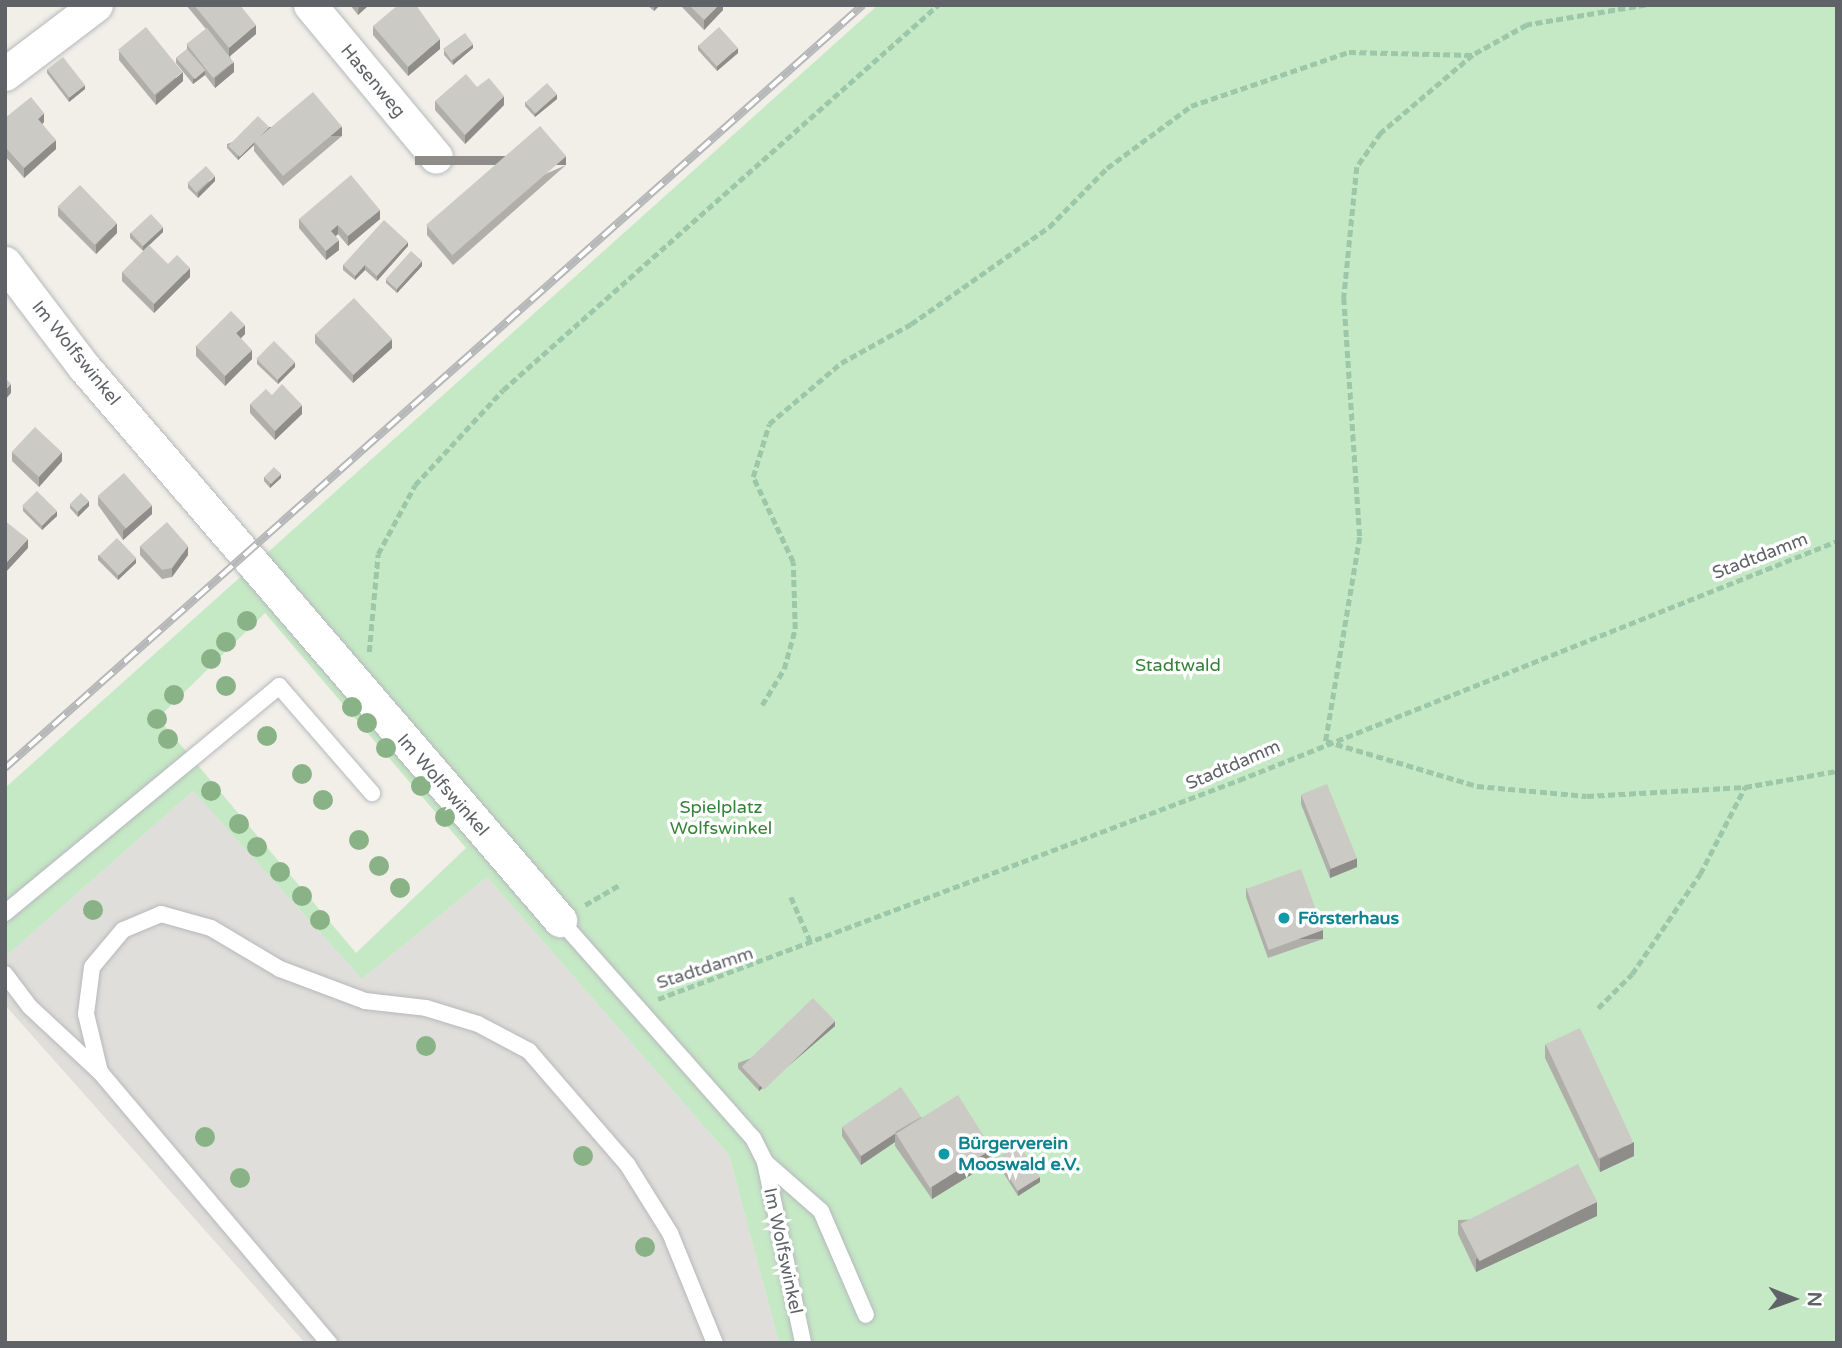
<!DOCTYPE html>
<meta charset="utf-8">
<style>
body{margin:0}
#map{position:relative;width:1842px;height:1348px;overflow:hidden;background:#f1efe8;font-family:"Varela Round",sans-serif}
div>[style]{position:absolute}
[style*='--x']{left:calc(var(--x)*1px);top:calc(var(--y)*1px);width:calc(var(--w)*1px);rotate:calc(var(--a)*1deg)}
.industrial>*{inset:0;background:#e0deda}
.green>*{inset:0;background:#c5e8c5}
.path>*{height:4.5px;margin-top:-2.25px;transform-origin:0;background:repeating-linear-gradient(90deg,#9cc7a9 0 7px,transparent 0 10.5px)}
.roads{filter:drop-shadow(0 0 2px #b5b8bc) drop-shadow(0 0 2px #b5b8bc)}
.service>*{height:16px;margin:-8px;padding:0 8px;transform-origin:8px;border-radius:8px;background:#fff}
.minor>*{height:33px;margin:-16.5px;padding:0 16.5px;transform-origin:16.5px;border-radius:16.5px;background:#fff}
.rail>*{height:8px;margin-top:-4px;transform-origin:0;background:repeating-linear-gradient(90deg,#fff 0 16px,#b6b7b8 0 32px);box-sizing:border-box;border-block:2px solid #b6b7b8}
.trees>*{width:20px;height:20px;margin:-10px;border-radius:50%;background:#89b387}
.wall>*{inset:0;background:#afaea9}
.shaded-wall>*{inset:0;background:#8f8d8a;transform-origin:0 0}
.building>*{inset:0;background:#cccac5;transform-origin:0 0}
.dots>*{width:19px;height:19px;translate:-50% -50%;box-sizing:border-box;border:4px solid #fff;border-radius:50%}
span{translate:-50% -50%;white-space:nowrap;text-align:center;line-height:1.15;-webkit-text-stroke:7px #fff;paint-order:stroke}
.street-label{font-size:18px;color:#5f6368}
.park-label{font-size:18px;color:#348238}
.culture-label{font-size:18px;color:#0d838f;font-weight:700}
.left{translate:0 -50%;text-align:left}
.frame{position:absolute;inset:0;border:7px solid #5f6368;pointer-events:none}
.north{position:absolute;left:1758px;top:1264px;width:70px;height:70px;-webkit-text-stroke:5px #fff;paint-order:stroke;rotate:91deg;font-size:19px;font-weight:700;line-height:28px;text-align:center;color:#5f6368}
.north::after{content:'';display:block;margin:auto;width:24px;height:32px;background:#5f6368;clip-path:polygon(50% 0,100% 100%,50% 72%,0 100%)}
</style>
<div id="map">
<div class="industrial">
<div style="clip-path:polygon(193px 791px,362px 979px,487px 877px,729px 1155px,779px 1343px,305px 1343px,5px 1005px,5px 957px)"></div>
</div>
<div class="green">
<div style="clip-path:polygon(evenodd,878px 5px,1837px 5px,1837px 1343px,779px 1343px,729px 1155px,487px 877px,362px 979px,193px 791px,5px 957px,5px 788px,878px 5px,265px 613px,466px 848px,356px 953px,158px 718px,265px 613px)"></div>
</div>
<div class="path">
<div style="--x:1646;--y:5;--w:121;--a:170.5"></div>
<div style="--x:1527;--y:25;--w:62;--a:150.9"></div>
<div style="--x:1473;--y:55;--w:121;--a:139.7"></div>
<div style="--x:1381;--y:133;--w:42;--a:125.2"></div>
<div style="--x:1357;--y:167;--w:132;--a:95.7"></div>
<div style="--x:1344;--y:298;--w:240;--a:86.2"></div>
<div style="--x:1360;--y:537;--w:207;--a:99.5"></div>
<div style="--x:1326;--y:741;--w:158;--a:16.6"></div>
<div style="--x:1477;--y:786;--w:110;--a:5.2"></div>
<div style="--x:1587;--y:796;--w:158;--a:-3.3"></div>
<div style="--x:1745;--y:787;--w:93;--a:-9.9"></div>
<div style="--x:369;--y:652;--w:98;--a:-84.8"></div>
<div style="--x:378;--y:554;--w:78;--a:-61.8"></div>
<div style="--x:415;--y:485;--w:129;--a:-47.2"></div>
<div style="--x:503;--y:390;--w:581;--a:-41.51"></div>
<div style="--x:762;--y:705;--w:42;--a:-58.6"></div>
<div style="--x:784;--y:669;--w:41;--a:-74.6"></div>
<div style="--x:795;--y:629;--w:67;--a:-91.7"></div>
<div style="--x:793;--y:562;--w:94;--a:-115.2"></div>
<div style="--x:753;--y:477;--w:55;--a:-73.2"></div>
<div style="--x:769;--y:424;--w:94;--a:-40.3"></div>
<div style="--x:841;--y:363;--w:80;--a:-29.1"></div>
<div style="--x:911;--y:324;--w:169;--a:-35.1"></div>
<div style="--x:1049;--y:227;--w:83;--a:-45.5"></div>
<div style="--x:1107;--y:168;--w:104;--a:-36.4"></div>
<div style="--x:1191;--y:106;--w:167;--a:-18.9"></div>
<div style="--x:1349;--y:52;--w:123;--a:1.4"></div>
<div style="--x:791;--y:897;--w:52;--a:66.4"></div>
<div style="--x:585;--y:905;--w:42;--a:-30.3"></div>
<div style="--x:658;--y:999;--w:621;--a:-20.65"></div>
<div style="--x:1239;--y:780;--w:644;--a:-21.78"></div>
<div style="--x:1598;--y:1008;--w:48;--a:-45"></div>
<div style="--x:1632;--y:974;--w:121;--a:-55.8"></div>
<div style="--x:1700;--y:874;--w:98;--a:-62.7"></div>
</div>
<div class="roads">
<div class="service">
<div style="--x:5;--y:913;--w:356;--a:-39.6"></div>
<div style="--x:279;--y:686;--w:142;--a:49"></div>
<div style="--x:560;--y:920;--w:291;--a:48.5"></div>
<div style="--x:753;--y:1138;--w:27;--a:63"></div>
<div style="--x:765;--y:1162;--w:185;--a:78.1"></div>
<div style="--x:5;--y:974;--w:41;--a:52.9"></div>
<div style="--x:30;--y:1007;--w:96;--a:42.9"></div>
<div style="--x:100;--y:1072;--w:355;--a:49.8"></div>
<div style="--x:100;--y:1072;--w:60;--a:-103.6"></div>
<div style="--x:86;--y:1014;--w:47;--a:-82.7"></div>
<div style="--x:92;--y:967;--w:48;--a:-50"></div>
<div style="--x:123;--y:930;--w:41;--a:-22.8"></div>
<div style="--x:161;--y:914;--w:52;--a:15.6"></div>
<div style="--x:211;--y:928;--w:80;--a:30.7"></div>
<div style="--x:280;--y:969;--w:91;--a:20.6"></div>
<div style="--x:365;--y:1001;--w:61;--a:6.5"></div>
<div style="--x:426;--y:1008;--w:54;--a:17.1"></div>
<div style="--x:478;--y:1024;--w:58;--a:27.9"></div>
<div style="--x:529;--y:1051;--w:150;--a:49.1"></div>
<div style="--x:627;--y:1164;--w:81;--a:58.1"></div>
<div style="--x:670;--y:1233;--w:119;--a:67.8"></div>
<div style="--x:765;--y:1162;--w:74;--a:41.2"></div>
<div style="--x:821;--y:1211;--w:113;--a:66.6"></div>
</div>
<div class="minor">
<div style="--x:310;--y:5;--w:197;--a:50.3"></div>
<div style="--x:5;--y:74;--w:114;--a:-37.2"></div>
<div style="--x:5;--y:263;--w:131;--a:52.8"></div>
<div style="--x:84;--y:367;--w:730;--a:49.28"></div>
</div>
</div>
<div class="rail">
<div style="--x:5;--y:768;--w:1148;--a:-41.65"></div>
</div>
<div class="trees">
<div style="left:247px;top:621px"></div>
<div style="left:226px;top:642px"></div>
<div style="left:211px;top:659px"></div>
<div style="left:226px;top:686px"></div>
<div style="left:174px;top:695px"></div>
<div style="left:352px;top:707px"></div>
<div style="left:157px;top:719px"></div>
<div style="left:367px;top:723px"></div>
<div style="left:267px;top:736px"></div>
<div style="left:168px;top:739px"></div>
<div style="left:386px;top:748px"></div>
<div style="left:302px;top:774px"></div>
<div style="left:421px;top:786px"></div>
<div style="left:211px;top:791px"></div>
<div style="left:323px;top:800px"></div>
<div style="left:445px;top:817px"></div>
<div style="left:239px;top:824px"></div>
<div style="left:359px;top:840px"></div>
<div style="left:257px;top:847px"></div>
<div style="left:379px;top:866px"></div>
<div style="left:280px;top:872px"></div>
<div style="left:400px;top:888px"></div>
<div style="left:302px;top:896px"></div>
<div style="left:93px;top:910px"></div>
<div style="left:320px;top:920px"></div>
<div style="left:426px;top:1046px"></div>
<div style="left:205px;top:1137px"></div>
<div style="left:583px;top:1156px"></div>
<div style="left:240px;top:1178px"></div>
<div style="left:645px;top:1247px"></div>
</div>
<div class="wall">
<div style="clip-path:polygon(186px 5px,240px 5px,256px 34px,230px 56px,234px 72px,215px 88px,205px 75px,193px 84px,176px 63px,176px 58px,187px 49px,187px 44px,206px 29px)"></div>
<div style="clip-path:polygon(350px 5px,369px 5px,358px 15px)"></div>
<div style="clip-path:polygon(647px 5px,660px 5px,654px 11px)"></div>
<div style="clip-path:polygon(680px 5px,723px 5px,723px 10px,704px 30px)"></div>
<div style="clip-path:polygon(373px 26px,440px 49px,408px 76px,373px 35px)"></div>
<div style="clip-path:polygon(698px 45px,738px 53px,717px 71px,698px 50px)"></div>
<div style="clip-path:polygon(473px 48px,453px 65px,444px 55px,444px 50px)"></div>
<div style="clip-path:polygon(119px 51px,183px 81px,156px 105px,119px 60px)"></div>
<div style="clip-path:polygon(47px 69px,85px 89px,69px 102px,47px 73px)"></div>
<div style="clip-path:polygon(477px 87px,504px 105px,465px 144px,435px 110px,435px 101px)"></div>
<div style="clip-path:polygon(557px 99px,535px 117px,525px 106px,525px 102px)"></div>
<div style="clip-path:polygon(5px 118px,44px 122px,42px 124px,56px 149px,24px 178px,5px 156px)"></div>
<div style="clip-path:polygon(269px 129px,342px 136px,283px 186px,254px 151px,254px 145px,238px 160px,227px 148px,227px 144px)"></div>
<div style="clip-path:polygon(566px 165px,453px 265px,427px 235px,427px 226px)"></div>
<div style="clip-path:polygon(215px 181px,198px 198px,188px 188px,188px 183px)"></div>
<div style="clip-path:polygon(58px 207px,117px 233px,96px 254px,58px 216px)"></div>
<div style="clip-path:polygon(299px 219px,380px 219px,348px 246px,338px 234px,336px 236px,339px 250px,326px 260px,299px 228px)"></div>
<div style="clip-path:polygon(163px 232px,143px 251px,130px 238px,130px 233px)"></div>
<div style="clip-path:polygon(408px 246px,377px 281px,365px 270px,355px 280px,343px 270px,343px 265px)"></div>
<div style="clip-path:polygon(168px 264px,190px 277px,154px 313px,122px 281px,122px 272px)"></div>
<div style="clip-path:polygon(422px 266px,397px 293px,386px 283px,386px 279px)"></div>
<div style="clip-path:polygon(245px 334px,241px 338px,252px 359px,225px 386px,196px 356px,196px 346px)"></div>
<div style="clip-path:polygon(315px 334px,392px 348px,353px 383px,315px 343px)"></div>
<div style="clip-path:polygon(257px 359px,295px 367px,278px 384px,257px 364px)"></div>
<div style="clip-path:polygon(250px 404px,302px 414px,275px 440px,250px 413px)"></div>
<div style="clip-path:polygon(12px 452px,62px 461px,39px 487px,12px 461px)"></div>
<div style="clip-path:polygon(264px 477px,281px 478px,270px 488px,264px 481px)"></div>
<div style="clip-path:polygon(98px 496px,152px 514px,123px 540px,98px 505px)"></div>
<div style="clip-path:polygon(70px 504px,89px 506px,78px 517px,70px 508px)"></div>
<div style="clip-path:polygon(23px 506px,57px 516px,42px 530px,23px 511px)"></div>
<div style="clip-path:polygon(140px 546px,188px 555px,172px 577px,162px 579px,140px 555px)"></div>
<div style="clip-path:polygon(98px 555px,136px 563px,118px 580px,98px 560px)"></div>
<div style="clip-path:polygon(1301px 795px,1357px 867px,1330px 878px,1301px 804px)"></div>
<div style="clip-path:polygon(1246px 888px,1323px 939px,1268px 958px,1246px 897px)"></div>
<div style="clip-path:polygon(835px 1026px,759px 1091px,738px 1068px,738px 1063px)"></div>
<div style="clip-path:polygon(1545px 1044px,1634px 1156px,1600px 1172px,1545px 1058px)"></div>
<div style="clip-path:polygon(921px 1117px,992px 1162px,932px 1199px,895px 1146px,895px 1142px,861px 1165px,842px 1136px,842px 1127px)"></div>
<div style="clip-path:polygon(997px 1158px,1040px 1182px,1018px 1196px,997px 1163px)"></div>
<div style="clip-path:polygon(1597px 1216px,1476px 1272px,1458px 1234px,1458px 1220px)"></div>
</div>
<div class="shaded-wall">
<div style="clip-path:polygon(359px 5px,369px 5px,358px 15px)"></div>
<div style="clip-path:polygon(655px 5px,660px 5px,654px 11px,654px 7px)"></div>
<div style="clip-path:polygon(719px 5px,723px 5px,723px 10px,704px 30px,704px 20px)"></div>
<div style="clip-path:polygon(256px 25px,256px 34px,229px 57px,229px 48px)"></div>
<div style="clip-path:polygon(440px 39px,440px 49px,408px 76px,408px 67px)"></div>
<div style="clip-path:polygon(473px 44px,473px 48px,453px 65px,453px 61px)"></div>
<div style="clip-path:polygon(738px 48px,738px 53px,717px 71px,717px 66px)"></div>
<div style="clip-path:polygon(234px 62px,234px 72px,215px 88px,215px 78px)"></div>
<div style="clip-path:polygon(205px 70px,205px 75px,193px 84px,193px 79px)"></div>
<div style="clip-path:polygon(183px 72px,183px 81px,156px 105px,156px 95px)"></div>
<div style="clip-path:polygon(85px 85px,85px 89px,69px 102px,69px 97px)"></div>
<div style="clip-path:polygon(557px 94px,557px 99px,535px 117px,535px 113px)"></div>
<div style="clip-path:polygon(504px 96px,504px 105px,465px 144px,465px 135px)"></div>
<div style="clip-path:polygon(44px 113px,44px 122px,38px 129px,38px 119px)"></div>
<div style="clip-path:polygon(269px 127px,269px 132px,254px 142px,254px 145px,238px 160px,238px 155px)"></div>
<div style="left:342px;top:127px;width:9px;height:77px;rotate:90deg"></div>
<div style="clip-path:polygon(56px 140px,56px 149px,24px 178px,24px 168px)"></div>
<div style="left:566px;top:156px;width:9px;height:151px;rotate:90deg"></div>
<div style="clip-path:polygon(215px 176px,215px 181px,198px 198px,198px 193px)"></div>
<div style="clip-path:polygon(380px 210px,380px 219px,348px 246px,348px 236px)"></div>
<div style="clip-path:polygon(117px 223px,117px 233px,96px 254px,96px 245px)"></div>
<div style="clip-path:polygon(338px 225px,338px 234px,331px 240px,331px 231px)"></div>
<div style="clip-path:polygon(163px 227px,163px 232px,143px 251px,143px 246px)"></div>
<div style="clip-path:polygon(339px 240px,339px 250px,326px 260px,326px 251px)"></div>
<div style="clip-path:polygon(408px 242px,408px 246px,377px 281px,377px 276px)"></div>
<div style="clip-path:polygon(422px 261px,422px 266px,397px 293px,397px 289px)"></div>
<div style="clip-path:polygon(365px 265px,365px 270px,355px 280px,355px 276px)"></div>
<div style="clip-path:polygon(190px 268px,190px 277px,154px 313px,154px 304px)"></div>
<div style="clip-path:polygon(245px 325px,245px 334px,236px 343px,236px 333px)"></div>
<div style="clip-path:polygon(392px 339px,392px 348px,353px 383px,353px 374px)"></div>
<div style="clip-path:polygon(252px 350px,252px 359px,225px 386px,225px 376px)"></div>
<div style="clip-path:polygon(295px 362px,295px 367px,278px 384px,278px 379px)"></div>
<div style="clip-path:polygon(11px 384px,11px 393px,5px 400px,5px 390px)"></div>
<div style="clip-path:polygon(302px 405px,302px 414px,275px 440px,275px 431px)"></div>
<div style="clip-path:polygon(62px 452px,62px 461px,39px 487px,39px 477px)"></div>
<div style="clip-path:polygon(281px 474px,281px 478px,270px 488px,270px 484px)"></div>
<div style="clip-path:polygon(89px 501px,89px 506px,78px 517px,78px 512px)"></div>
<div style="clip-path:polygon(152px 505px,152px 514px,123px 540px,123px 531px)"></div>
<div style="clip-path:polygon(57px 511px,57px 516px,42px 530px,42px 526px)"></div>
<div style="clip-path:polygon(28px 539px,28px 548px,5px 573px,5px 564px)"></div>
<div style="clip-path:polygon(188px 546px,188px 555px,172px 577px,172px 568px)"></div>
<div style="clip-path:polygon(136px 558px,136px 563px,118px 580px,118px 575px)"></div>
<div style="clip-path:polygon(1357px 858px,1357px 867px,1330px 878px,1330px 869px)"></div>
<div style="left:1323px;top:930px;width:9px;height:58px;rotate:90deg"></div>
<div style="clip-path:polygon(835px 1021px,835px 1026px,759px 1091px,759px 1087px)"></div>
<div style="clip-path:polygon(895px 1133px,895px 1142px,861px 1165px,861px 1156px)"></div>
<div style="clip-path:polygon(1634px 1142px,1634px 1156px,1600px 1172px,1600px 1159px)"></div>
<div style="clip-path:polygon(992px 1149px,992px 1162px,932px 1199px,932px 1185px)"></div>
<div style="clip-path:polygon(1040px 1177px,1040px 1182px,1018px 1196px,1018px 1191px)"></div>
<div style="clip-path:polygon(1597px 1202px,1597px 1216px,1476px 1272px,1476px 1259px)"></div>
</div>
<div class="building">
<div style="clip-path:polygon(194px 5px,240px 5px,256px 25px,229px 48px)"></div>
<div style="clip-path:polygon(398px 5px,416px 5px,440px 39px,408px 67px,373px 26px)"></div>
<div style="clip-path:polygon(689px 5px,719px 5px,704px 20px)"></div>
<div style="left:146px;top:27px;width:58px;height:36px;rotate:51deg"></div>
<div style="left:719px;top:27px;width:28px;height:28px;rotate:48deg"></div>
<div style="left:207px;top:28px;width:43px;height:26px;rotate:52deg"></div>
<div style="left:465px;top:33px;width:14px;height:27px;rotate:54deg"></div>
<div style="left:187px;top:49px;width:28px;height:14px;rotate:49deg"></div>
<div style="left:63px;top:57px;width:36px;height:20px;rotate:52deg"></div>
<div style="clip-path:polygon(466px 74px,477px 87px,489px 78px,504px 96px,465px 135px,435px 101px)"></div>
<div style="left:547px;top:83px;width:15px;height:29px;rotate:48deg"></div>
<div style="left:313px;top:92px;width:45px;height:77px;rotate:50deg"></div>
<div style="clip-path:polygon(31px 97px,44px 113px,38px 119px,56px 140px,24px 168px,5px 147px,5px 118px)"></div>
<div style="left:258px;top:116px;width:16px;height:42px;rotate:45deg"></div>
<div style="left:540px;top:126px;width:40px;height:151px;rotate:49deg"></div>
<div style="left:206px;top:166px;width:13px;height:25px;rotate:48deg"></div>
<div style="clip-path:polygon(351px 175px,380px 210px,348px 236px,338px 225px,331px 231px,339px 240px,326px 251px,299px 219px)"></div>
<div style="left:80px;top:185px;width:53px;height:31px;rotate:46deg"></div>
<div style="left:151px;top:214px;width:18px;height:28px;rotate:47deg"></div>
<div style="clip-path:polygon(384px 220px,408px 242px,377px 276px,365px 265px,355px 276px,343px 265px)"></div>
<div style="clip-path:polygon(149px 245px,168px 264px,177px 255px,190px 268px,154px 304px,122px 272px)"></div>
<div style="left:411px;top:251px;width:15px;height:38px;rotate:42deg"></div>
<div style="left:354px;top:298px;width:56px;height:53px;rotate:47deg"></div>
<div style="clip-path:polygon(231px 311px,245px 325px,236px 333px,252px 350px,225px 376px,196px 346px)"></div>
<div style="left:274px;top:341px;width:30px;height:25px;rotate:45deg"></div>
<div style="clip-path:polygon(5px 378px,11px 384px,5px 390px)"></div>
<div style="clip-path:polygon(282px 384px,302px 405px,275px 431px,250px 404px,266px 389px,272px 395px)"></div>
<div style="left:35px;top:427px;width:37px;height:34px;rotate:43deg"></div>
<div style="left:274px;top:467px;width:10px;height:14px;rotate:45deg"></div>
<div style="left:124px;top:473px;width:43px;height:35px;rotate:49deg"></div>
<div style="left:37px;top:491px;width:28px;height:21px;rotate:45deg"></div>
<div style="left:81px;top:493px;width:11px;height:16px;rotate:45deg"></div>
<div style="clip-path:polygon(5px 521px,28px 539px,5px 564px)"></div>
<div style="clip-path:polygon(167px 522px,188px 546px,172px 568px,162px 570px,140px 546px)"></div>
<div style="left:117px;top:538px;width:28px;height:25px;rotate:46deg"></div>
<div style="left:1327px;top:784px;width:80px;height:28px;rotate:68deg"></div>
<div style="left:1301px;top:869px;width:65px;height:58px;rotate:70deg"></div>
<div style="left:813px;top:998px;width:32px;height:99px;rotate:46deg"></div>
<div style="left:1580px;top:1028px;width:126px;height:38px;rotate:65deg"></div>
<div style="clip-path:polygon(901px 1087px,921px 1117px,895px 1132px,896px 1133px,861px 1156px,842px 1127px)"></div>
<div style="left:958px;top:1095px;width:64px;height:73px;rotate:58deg"></div>
<div style="left:1019px;top:1144px;width:39px;height:26px;rotate:58deg"></div>
<div style="left:1578px;top:1164px;width:42px;height:132px;rotate:63deg"></div>
</div>
<div class="dots">
<div style="left:1284px;top:918px;background:#0f9aa8"></div>
<div style="left:944px;top:1154px;background:#0f9aa8"></div>
</div>
<div class="street-label">
<span style="left:373px;top:81px;rotate:50deg">Hasenweg</span>
<span style="left:76px;top:353px;rotate:51deg">Im Wolfswinkel</span>
<span style="left:1760px;top:556px;rotate:-21deg">Stadtdamm</span>
<span style="left:1233px;top:765px;rotate:-23deg">Stadtdamm</span>
<span style="left:443px;top:785px;rotate:49deg">Im Wolfswinkel</span>
<span style="left:705px;top:968px;rotate:-18deg">Stadtdamm</span>
<span style="left:783px;top:1251px;rotate:78deg">Im Wolfswinkel</span>
</div>
<div class="park-label">
<span style="left:1178px;top:665px">Stadtwald</span>
<span style="left:721px;top:818px">Spielplatz<br>Wolfswinkel</span>
</div>
<div class="culture-label">
<span class="left" style="left:1298px;top:918px">Försterhaus</span>
<span class="left" style="left:958px;top:1154px">Bürgerverein<br>Mooswald e.V.</span>
</div>
<div class="frame"></div>
<div class="north">N</div>
</div>
